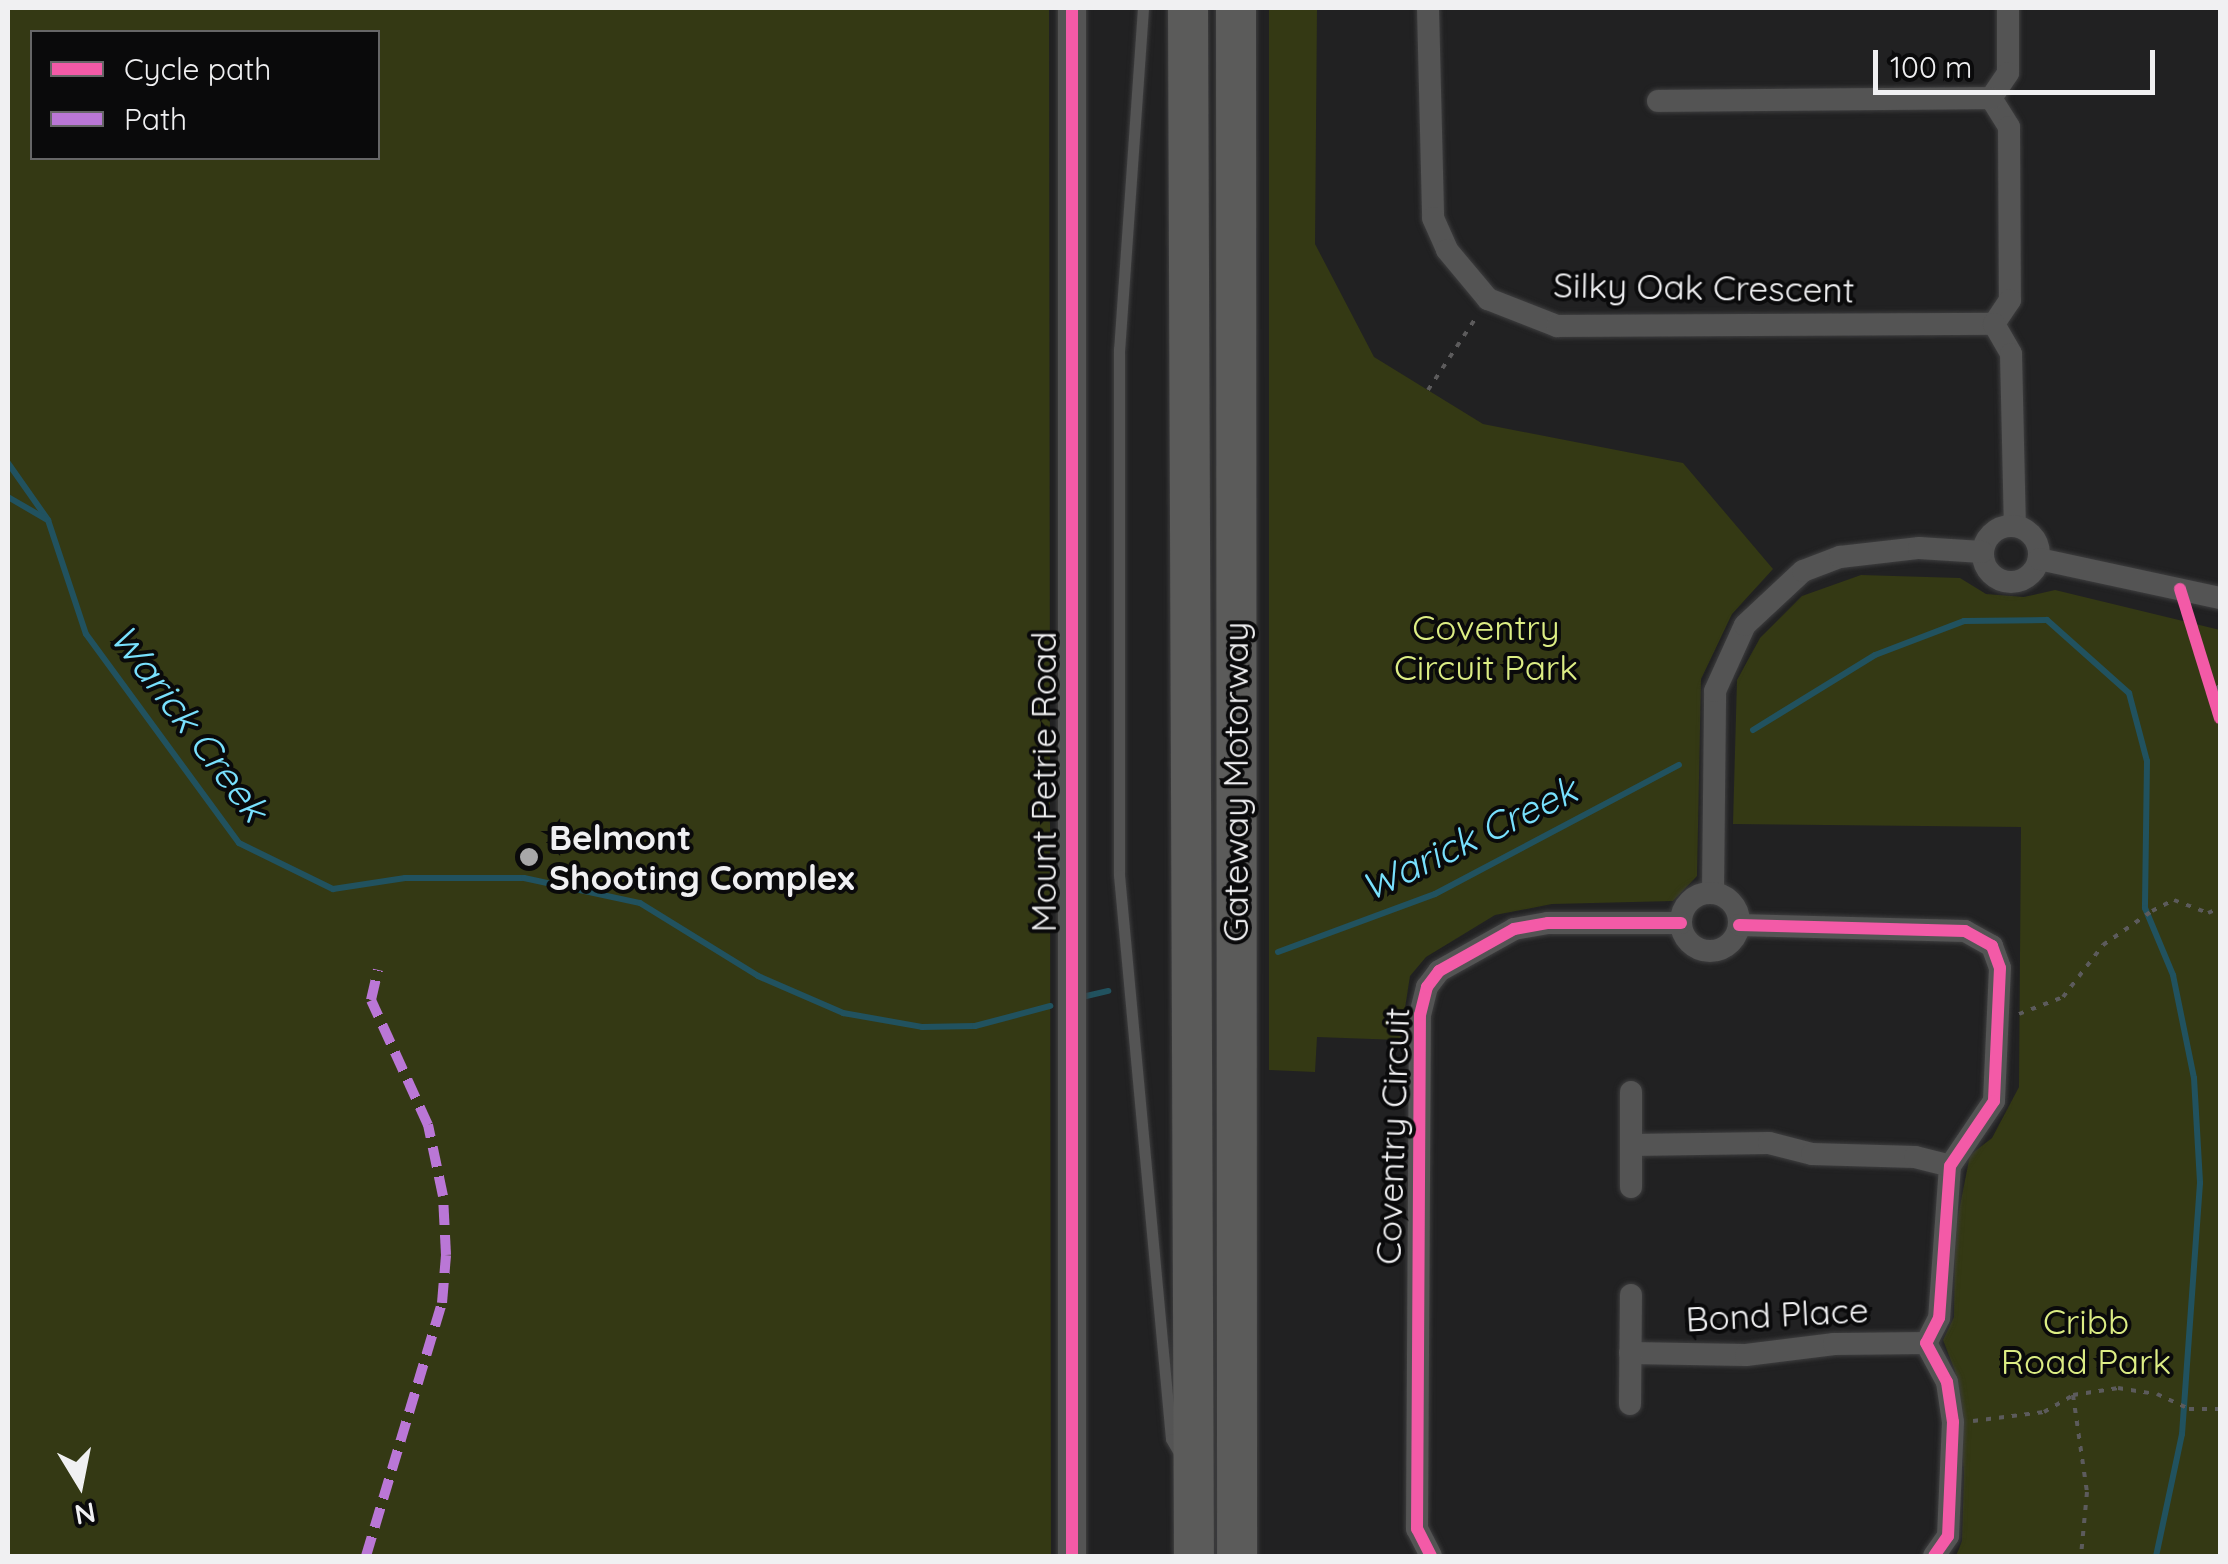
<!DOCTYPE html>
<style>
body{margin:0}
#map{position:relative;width:2228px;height:1564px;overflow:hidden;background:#212122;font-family:Quicksand,sans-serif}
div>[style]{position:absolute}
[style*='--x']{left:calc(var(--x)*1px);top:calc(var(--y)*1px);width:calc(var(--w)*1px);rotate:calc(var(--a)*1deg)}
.green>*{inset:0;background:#343914}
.stream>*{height:6px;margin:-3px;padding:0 3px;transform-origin:3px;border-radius:3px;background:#21525f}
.path>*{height:4px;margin-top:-2px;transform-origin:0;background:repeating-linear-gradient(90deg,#5c5b5c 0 5px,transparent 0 13px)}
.roads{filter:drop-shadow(0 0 2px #3e3e3f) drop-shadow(0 0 2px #3e3e3f)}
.service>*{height:11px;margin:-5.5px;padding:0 5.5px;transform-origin:5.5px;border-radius:5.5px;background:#545454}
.minor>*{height:22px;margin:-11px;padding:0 11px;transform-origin:11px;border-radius:11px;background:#545454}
.minor>.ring{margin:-11px;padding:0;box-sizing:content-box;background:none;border:22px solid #545454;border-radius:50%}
.tertiary>*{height:28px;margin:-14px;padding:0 14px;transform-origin:14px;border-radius:14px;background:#545454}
.motorway>*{height:40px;margin:-20px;padding:0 20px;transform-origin:20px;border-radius:20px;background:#5b5b5a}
.quiet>*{height:10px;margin-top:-5px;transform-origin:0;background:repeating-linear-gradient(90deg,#ba77d6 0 20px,transparent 0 30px)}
.cycleway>*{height:12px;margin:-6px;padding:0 6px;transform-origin:6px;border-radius:6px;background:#f35aa7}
.dots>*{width:28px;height:28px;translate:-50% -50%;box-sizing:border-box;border:5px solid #0a0a0b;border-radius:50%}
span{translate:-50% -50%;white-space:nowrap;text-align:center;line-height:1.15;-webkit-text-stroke:8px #0a0a0b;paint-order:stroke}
.street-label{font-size:35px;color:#f0f0f2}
.park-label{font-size:35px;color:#dced84}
.poi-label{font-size:35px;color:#f0f0f2;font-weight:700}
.left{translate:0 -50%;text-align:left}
.water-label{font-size:38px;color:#78e0fd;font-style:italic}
.frame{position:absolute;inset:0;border:10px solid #f0f0f2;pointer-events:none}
.legend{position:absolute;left:30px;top:30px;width:350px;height:130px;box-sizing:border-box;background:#0a0a0b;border:2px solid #666667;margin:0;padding:12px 18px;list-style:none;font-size:30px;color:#f0f0f2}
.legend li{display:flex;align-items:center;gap:20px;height:50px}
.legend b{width:50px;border:2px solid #666667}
.north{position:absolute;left:30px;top:1434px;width:100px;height:100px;-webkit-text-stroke:8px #0a0a0b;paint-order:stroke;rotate:170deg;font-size:28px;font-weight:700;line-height:40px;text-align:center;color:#f0f0f2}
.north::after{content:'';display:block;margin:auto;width:35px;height:45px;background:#f0f0f2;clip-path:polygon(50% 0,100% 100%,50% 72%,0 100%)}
.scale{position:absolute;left:1873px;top:50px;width:282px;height:45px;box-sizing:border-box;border:5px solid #f0f0f2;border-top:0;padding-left:12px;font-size:30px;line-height:35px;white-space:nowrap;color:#f0f0f2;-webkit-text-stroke:8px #0a0a0b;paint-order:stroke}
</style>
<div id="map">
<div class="green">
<div style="clip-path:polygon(evenodd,8px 8px,1049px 8px,1051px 1556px,8px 1556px,8px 8px,32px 32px,378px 32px,378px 158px,32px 158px,32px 32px)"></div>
<div style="clip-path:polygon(1269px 8px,1317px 8px,1315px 244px,1374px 357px,1483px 424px,1683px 463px,1773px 569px,1732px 614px,1701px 679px,1697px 876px,1673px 901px,1552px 904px,1495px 915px,1426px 957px,1410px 976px,1400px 1040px,1317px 1037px,1315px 1072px,1269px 1070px)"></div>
<div style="clip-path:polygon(1861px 575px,1960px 578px,1986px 594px,2024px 597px,2055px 590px,2220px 630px,2220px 1556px,1956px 1556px,1962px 1541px,1964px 1472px,1955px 1371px,1943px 1340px,1954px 1317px,1955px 1231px,1970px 1155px,1992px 1138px,2019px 1087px,2021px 827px,1733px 824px,1737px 680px,1760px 638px,1802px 596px)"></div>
</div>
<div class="stream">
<div style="--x:8;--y:463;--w:70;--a:54.9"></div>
<div style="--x:48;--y:520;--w:120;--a:71.6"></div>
<div style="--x:86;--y:634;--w:259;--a:53.8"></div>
<div style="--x:239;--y:843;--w:105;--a:26.1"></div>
<div style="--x:333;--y:889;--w:73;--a:-8.7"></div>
<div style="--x:405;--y:878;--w:119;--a:0"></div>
<div style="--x:524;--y:878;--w:119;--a:12.2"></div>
<div style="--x:640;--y:903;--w:139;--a:31.7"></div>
<div style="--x:758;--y:976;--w:93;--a:23.5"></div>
<div style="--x:843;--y:1013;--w:80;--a:10"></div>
<div style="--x:922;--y:1027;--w:53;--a:-1.1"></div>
<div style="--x:975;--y:1026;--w:78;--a:-14.9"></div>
<div style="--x:8;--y:497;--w:44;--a:30.1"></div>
<div style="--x:1753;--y:730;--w:143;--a:-31.6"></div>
<div style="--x:1875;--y:655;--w:95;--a:-20.9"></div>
<div style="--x:1964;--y:621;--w:83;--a:-0.7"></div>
<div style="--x:2047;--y:620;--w:110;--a:41.7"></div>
<div style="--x:2129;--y:693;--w:70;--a:75.2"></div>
<div style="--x:2147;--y:761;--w:147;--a:90.8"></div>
<div style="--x:2145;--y:908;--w:73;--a:67.3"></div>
<div style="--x:2173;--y:975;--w:105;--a:78.5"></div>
<div style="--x:2194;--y:1078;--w:105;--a:86.7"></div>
<div style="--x:2200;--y:1183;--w:252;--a:94.1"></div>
<div style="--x:2182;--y:1434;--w:125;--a:102"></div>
<div style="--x:1278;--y:952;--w:167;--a:-20.3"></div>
<div style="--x:1435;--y:894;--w:276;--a:-27.9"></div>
<div style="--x:1082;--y:997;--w:27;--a:-13"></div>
</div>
<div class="path">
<div style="--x:1428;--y:390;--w:89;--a:-56.5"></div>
<div style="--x:2201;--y:665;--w:32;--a:54"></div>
<div style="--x:2019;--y:1014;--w:47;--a:-21.1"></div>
<div style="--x:2063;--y:997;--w:66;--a:-52.4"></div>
<div style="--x:2103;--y:945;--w:60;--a:-34.8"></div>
<div style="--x:2152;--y:911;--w:25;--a:-27"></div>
<div style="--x:2174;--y:900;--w:36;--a:21"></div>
<div style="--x:2208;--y:913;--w:13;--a:-23"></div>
<div style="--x:2073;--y:1395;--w:98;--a:81.8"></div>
<div style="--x:2087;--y:1492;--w:64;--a:95.4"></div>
<div style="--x:1973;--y:1421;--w:72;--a:-7.2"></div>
<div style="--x:2044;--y:1412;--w:34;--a:-30"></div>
<div style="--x:2073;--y:1395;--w:46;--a:-8.8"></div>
<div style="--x:2118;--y:1388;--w:39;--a:9"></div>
<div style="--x:2157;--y:1394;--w:35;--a:25"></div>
<div style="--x:2189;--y:1409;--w:31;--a:0"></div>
</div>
<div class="roads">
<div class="service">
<div style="--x:1143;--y:8;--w:342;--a:94"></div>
<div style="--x:1119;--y:349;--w:526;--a:90"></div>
<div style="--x:1119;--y:875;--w:566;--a:84.73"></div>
<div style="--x:1171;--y:1439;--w:16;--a:60"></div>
</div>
<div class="minor">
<div style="--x:1428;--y:8;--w:210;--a:88.6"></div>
<div style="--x:1433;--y:218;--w:35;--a:66"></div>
<div style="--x:1447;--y:250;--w:64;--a:50.1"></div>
<div style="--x:1488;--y:299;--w:74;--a:21.4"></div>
<div style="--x:1557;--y:326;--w:437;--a:-0.3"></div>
<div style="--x:2008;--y:8;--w:65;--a:90"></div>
<div style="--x:2008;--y:73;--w:30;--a:124"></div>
<div style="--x:1991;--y:98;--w:34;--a:58"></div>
<div style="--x:2009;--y:127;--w:173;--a:89.7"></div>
<div style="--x:2010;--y:300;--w:29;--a:124"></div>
<div style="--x:1994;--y:324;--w:34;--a:60"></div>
<div style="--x:2011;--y:354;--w:172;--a:88.7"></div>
<div style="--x:1658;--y:101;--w:333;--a:-0.5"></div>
<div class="ring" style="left:1983px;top:526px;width:34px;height:34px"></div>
<div style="--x:2039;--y:559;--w:185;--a:12.2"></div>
<div style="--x:1713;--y:893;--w:202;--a:-89.4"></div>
<div style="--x:1715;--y:691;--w:72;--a:-65.6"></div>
<div style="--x:1745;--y:625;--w:79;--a:-43"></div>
<div style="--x:1803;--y:571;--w:40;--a:-21"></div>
<div style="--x:1840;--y:557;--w:80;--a:-6.5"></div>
<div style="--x:1919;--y:548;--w:63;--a:3.6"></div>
<div class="ring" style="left:1681px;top:893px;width:36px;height:36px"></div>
<div style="--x:1739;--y:925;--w:226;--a:1.5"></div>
<div style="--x:1965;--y:931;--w:31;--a:29"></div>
<div style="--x:1992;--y:946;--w:23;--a:70"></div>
<div style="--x:2000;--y:968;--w:133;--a:92.6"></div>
<div style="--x:1994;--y:1101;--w:78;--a:124.1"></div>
<div style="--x:1950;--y:1166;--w:152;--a:94.1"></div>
<div style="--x:1939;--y:1318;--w:28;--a:117"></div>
<div style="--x:1926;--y:1343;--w:44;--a:61.7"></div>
<div style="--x:1947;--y:1382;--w:40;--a:81.5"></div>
<div style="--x:1953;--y:1422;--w:114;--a:92.5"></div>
<div style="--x:1948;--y:1536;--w:24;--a:125"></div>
<div style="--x:1631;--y:1145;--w:138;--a:-0.8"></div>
<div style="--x:1769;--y:1143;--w:44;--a:14.3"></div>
<div style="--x:1812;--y:1154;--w:103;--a:1.7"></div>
<div style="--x:1915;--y:1157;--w:36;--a:14"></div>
<div style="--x:1631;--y:1187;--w:95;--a:-90"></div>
<div style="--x:1630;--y:1353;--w:116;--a:1"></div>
<div style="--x:1746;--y:1355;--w:89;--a:-7.1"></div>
<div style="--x:1834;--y:1344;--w:92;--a:-0.6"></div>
<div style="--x:1630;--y:1404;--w:109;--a:-89.5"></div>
<div style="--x:1431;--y:1556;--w:30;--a:-117"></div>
<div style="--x:1417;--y:1529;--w:514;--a:-89.67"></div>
<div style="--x:1420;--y:1015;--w:29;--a:-76"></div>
<div style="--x:1427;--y:987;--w:20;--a:-53"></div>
<div style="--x:1439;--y:971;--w:86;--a:-29.2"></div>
<div style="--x:1514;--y:929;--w:35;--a:-10"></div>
<div style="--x:1548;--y:923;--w:133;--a:0"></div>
</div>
<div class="tertiary">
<div style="--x:1072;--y:8;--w:1548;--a:90"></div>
</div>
<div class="motorway">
<div style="--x:1188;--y:8;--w:1548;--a:89.78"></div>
<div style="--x:1236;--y:8;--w:1548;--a:89.96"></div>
</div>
</div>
<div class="quiet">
<div style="--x:366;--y:1556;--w:264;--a:-73.3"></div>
<div style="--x:442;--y:1303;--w:48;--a:-85.2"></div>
<div style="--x:446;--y:1255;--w:59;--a:-92.9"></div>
<div style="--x:443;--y:1196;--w:73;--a:-101.9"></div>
<div style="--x:428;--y:1125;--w:137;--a:-114.5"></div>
<div style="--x:371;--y:1000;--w:31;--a:-77"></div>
</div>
<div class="cycleway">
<div style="--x:1072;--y:8;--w:1548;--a:90"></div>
<div style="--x:2180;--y:589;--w:135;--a:72.8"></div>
<div style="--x:1739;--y:925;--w:226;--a:1.5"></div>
<div style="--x:1965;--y:931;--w:31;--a:29"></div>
<div style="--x:1992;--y:946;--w:23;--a:70"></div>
<div style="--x:2000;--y:968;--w:133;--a:92.6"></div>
<div style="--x:1994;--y:1101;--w:78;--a:124.1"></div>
<div style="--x:1950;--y:1166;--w:152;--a:94.1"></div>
<div style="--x:1939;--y:1318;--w:28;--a:117"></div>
<div style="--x:1926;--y:1343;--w:44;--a:61.7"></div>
<div style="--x:1947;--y:1382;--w:40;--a:81.5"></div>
<div style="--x:1953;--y:1422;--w:114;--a:92.5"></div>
<div style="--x:1948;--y:1536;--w:24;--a:125"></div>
<div style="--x:1431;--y:1556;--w:30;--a:-117"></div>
<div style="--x:1417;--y:1529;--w:514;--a:-89.67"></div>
<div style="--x:1420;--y:1015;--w:29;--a:-76"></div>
<div style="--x:1427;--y:987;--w:20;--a:-53"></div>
<div style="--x:1439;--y:971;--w:86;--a:-29.2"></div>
<div style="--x:1514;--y:929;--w:35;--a:-10"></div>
<div style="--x:1548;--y:923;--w:133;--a:0"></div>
</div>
<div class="dots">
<div style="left:529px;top:857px;background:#a8a8a9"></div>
</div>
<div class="street-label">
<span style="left:1704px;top:287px;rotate:1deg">Silky Oak Crescent</span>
<span style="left:1043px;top:782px;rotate:-90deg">Mount Petrie Road</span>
<span style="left:1235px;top:782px;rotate:-90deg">Gateway Motorway</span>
<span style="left:1392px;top:1136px;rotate:-88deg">Coventry Circuit</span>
<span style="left:1777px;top:1314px;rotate:-3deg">Bond Place</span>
</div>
<div class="park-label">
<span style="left:1486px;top:647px">Coventry<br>Circuit Park</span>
<span style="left:2086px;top:1341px">Cribb<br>Road Park</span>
</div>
<div class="poi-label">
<span class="left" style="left:549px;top:857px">Belmont<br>Shooting Complex</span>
</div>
<div class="water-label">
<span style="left:189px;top:723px;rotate:53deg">Warick Creek</span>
<span style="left:1469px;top:839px;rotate:-26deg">Warick Creek</span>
</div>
<div class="frame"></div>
<ul class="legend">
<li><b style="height:12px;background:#f35aa7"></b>Cycle path</li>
<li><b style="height:12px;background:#ba77d6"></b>Path</li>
</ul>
<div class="north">N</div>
<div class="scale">100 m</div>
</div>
